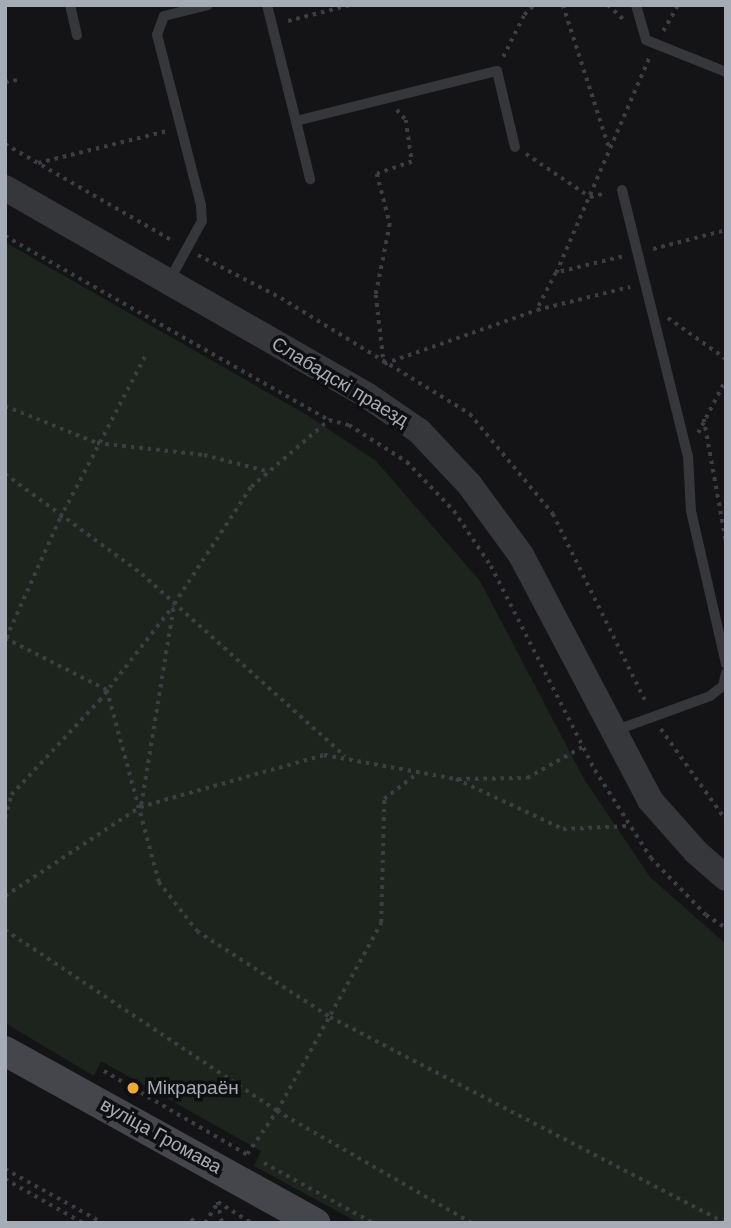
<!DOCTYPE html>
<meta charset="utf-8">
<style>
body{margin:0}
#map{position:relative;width:731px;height:1228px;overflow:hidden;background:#141416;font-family:"DM Sans",sans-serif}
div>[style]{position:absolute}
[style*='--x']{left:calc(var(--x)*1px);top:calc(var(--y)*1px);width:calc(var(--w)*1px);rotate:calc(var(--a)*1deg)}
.green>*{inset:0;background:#1d241d}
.path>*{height:3.5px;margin-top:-1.75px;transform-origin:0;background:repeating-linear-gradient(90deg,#3b3e42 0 3.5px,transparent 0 8.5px)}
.service>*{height:10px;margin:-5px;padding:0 5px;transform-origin:5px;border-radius:5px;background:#35373b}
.tertiary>*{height:26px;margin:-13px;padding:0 13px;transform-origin:13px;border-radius:13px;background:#35373b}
.secondary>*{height:30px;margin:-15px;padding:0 15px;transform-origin:15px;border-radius:15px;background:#44464b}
.dots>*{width:19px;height:19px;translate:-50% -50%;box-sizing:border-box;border:4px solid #0f0f11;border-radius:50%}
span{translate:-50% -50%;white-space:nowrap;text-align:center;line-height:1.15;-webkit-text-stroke:7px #0f0f11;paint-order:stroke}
.street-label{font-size:19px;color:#a6acb6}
.poi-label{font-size:19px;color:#a6acb6}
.left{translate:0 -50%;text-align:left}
.frame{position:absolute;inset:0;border:7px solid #a6acb6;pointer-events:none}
</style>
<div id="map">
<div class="green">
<div style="clip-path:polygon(5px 242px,307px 415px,376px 461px,480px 581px,584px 779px,650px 877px,726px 944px,726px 1223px,359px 1223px,254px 1166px,261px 1151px,101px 1061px,94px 1076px,5px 1023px)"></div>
</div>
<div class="path">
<div style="--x:563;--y:5;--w:149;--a:72.1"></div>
<div style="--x:608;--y:5;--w:21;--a:43"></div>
<div style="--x:288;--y:21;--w:64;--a:-14.5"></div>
<div style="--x:663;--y:31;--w:30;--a:-60"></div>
<div style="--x:503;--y:57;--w:47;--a:-63.4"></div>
<div style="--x:524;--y:15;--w:14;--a:-45"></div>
<div style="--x:5;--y:82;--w:12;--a:-9"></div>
<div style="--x:397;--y:110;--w:13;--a:48"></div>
<div style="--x:406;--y:120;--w:42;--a:81.9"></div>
<div style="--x:412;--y:162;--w:37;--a:161"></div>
<div style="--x:377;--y:174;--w:52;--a:75.4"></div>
<div style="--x:390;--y:224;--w:72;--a:101.2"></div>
<div style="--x:376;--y:295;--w:69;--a:83.4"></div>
<div style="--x:384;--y:364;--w:162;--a:-19.4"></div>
<div style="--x:5;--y:144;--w:194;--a:30"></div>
<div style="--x:526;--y:154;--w:77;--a:33.9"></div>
<div style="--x:590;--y:197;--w:16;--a:-14"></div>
<div style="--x:38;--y:163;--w:133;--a:-13.9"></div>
<div style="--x:5;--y:236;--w:373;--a:29.6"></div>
<div style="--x:329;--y:420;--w:21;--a:14"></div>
<div style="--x:349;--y:425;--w:69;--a:32.5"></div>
<div style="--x:407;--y:462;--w:68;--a:46.2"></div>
<div style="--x:454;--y:511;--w:66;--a:56.1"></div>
<div style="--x:491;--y:566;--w:229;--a:63"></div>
<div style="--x:595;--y:770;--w:104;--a:57.5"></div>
<div style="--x:651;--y:858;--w:79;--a:46"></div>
<div style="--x:706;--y:915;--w:24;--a:33"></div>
<div style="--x:653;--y:249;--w:75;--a:-14.6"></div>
<div style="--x:198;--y:255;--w:93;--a:27.4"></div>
<div style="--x:281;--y:298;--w:222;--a:31.5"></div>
<div style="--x:470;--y:414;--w:130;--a:50.3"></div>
<div style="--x:553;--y:514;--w:212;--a:63.7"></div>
<div style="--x:622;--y:257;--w:68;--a:166.4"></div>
<div style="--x:556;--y:273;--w:42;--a:117.2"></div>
<div style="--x:537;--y:310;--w:96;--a:-13.9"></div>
<div style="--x:556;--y:273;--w:236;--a:-66.6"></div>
<div style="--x:668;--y:318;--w:71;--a:35.3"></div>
<div style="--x:5;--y:406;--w:99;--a:21.9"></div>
<div style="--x:97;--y:443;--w:108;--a:6.4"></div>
<div style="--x:204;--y:455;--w:68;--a:14.4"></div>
<div style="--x:704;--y:419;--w:124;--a:79.8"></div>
<div style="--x:698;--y:433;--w:61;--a:-62.6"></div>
<div style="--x:5;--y:474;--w:170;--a:36.1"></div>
<div style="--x:142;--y:574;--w:273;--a:41.9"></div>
<div style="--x:5;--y:638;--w:114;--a:27"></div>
<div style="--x:107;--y:690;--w:199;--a:74.8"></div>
<div style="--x:159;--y:882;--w:62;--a:52.2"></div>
<div style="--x:197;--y:931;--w:158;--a:32.9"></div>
<div style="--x:330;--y:1017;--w:446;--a:27.5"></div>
<div style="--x:6;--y:638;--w:132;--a:-65.8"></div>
<div style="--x:60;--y:518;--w:185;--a:-62.3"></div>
<div style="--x:661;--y:729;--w:112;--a:54.5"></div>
<div style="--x:458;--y:779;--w:69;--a:-0.8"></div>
<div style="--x:527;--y:778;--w:65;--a:-29.3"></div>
<div style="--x:141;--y:805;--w:204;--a:-80.7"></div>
<div style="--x:174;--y:604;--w:140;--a:-56.7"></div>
<div style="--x:251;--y:487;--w:103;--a:-40.7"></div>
<div style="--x:5;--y:818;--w:24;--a:-75"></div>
<div style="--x:11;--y:795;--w:129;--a:-46.9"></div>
<div style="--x:99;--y:701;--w:120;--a:-52.1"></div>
<div style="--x:5;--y:896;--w:162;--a:-33.4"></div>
<div style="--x:140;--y:807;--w:191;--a:-15.8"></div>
<div style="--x:324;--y:755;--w:134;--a:10.3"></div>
<div style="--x:456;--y:779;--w:118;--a:25"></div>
<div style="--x:563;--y:829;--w:67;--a:-2.6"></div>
<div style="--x:5;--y:930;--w:327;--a:33.6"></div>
<div style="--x:277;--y:1111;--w:225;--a:29.9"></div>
<div style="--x:104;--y:1071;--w:167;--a:30.3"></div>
<div style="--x:247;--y:1154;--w:52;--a:-55.1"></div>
<div style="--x:277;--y:1111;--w:215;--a:-61"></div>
<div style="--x:381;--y:923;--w:124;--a:-88.6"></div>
<div style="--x:384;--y:799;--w:44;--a:-37.6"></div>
<div style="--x:264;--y:1163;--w:124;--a:28.8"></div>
<div style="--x:5;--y:1169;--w:112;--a:28.9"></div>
<div style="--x:5;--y:1179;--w:90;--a:29.4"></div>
<div style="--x:218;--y:1202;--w:39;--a:32"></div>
<div style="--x:191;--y:1219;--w:7;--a:34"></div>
<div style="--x:205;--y:1223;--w:25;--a:-58"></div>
<div style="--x:218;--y:1202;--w:21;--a:79"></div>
</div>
<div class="service">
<div style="--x:70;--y:5;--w:31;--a:77"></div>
<div style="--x:267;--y:5;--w:120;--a:76"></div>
<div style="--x:296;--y:121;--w:207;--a:-14"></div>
<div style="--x:497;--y:71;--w:78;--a:76.7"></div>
<div style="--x:636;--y:5;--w:36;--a:74"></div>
<div style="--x:646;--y:40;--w:86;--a:21.8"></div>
<div style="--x:296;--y:121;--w:60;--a:76.4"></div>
<div style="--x:622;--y:190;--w:274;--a:76.1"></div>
<div style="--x:688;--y:456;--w:55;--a:86.9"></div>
<div style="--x:691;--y:511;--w:157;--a:77.1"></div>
<div style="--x:169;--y:281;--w:68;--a:-61.2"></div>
<div style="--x:202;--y:221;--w:16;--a:-94"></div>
<div style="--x:201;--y:205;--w:176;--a:-104.5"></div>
<div style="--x:157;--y:35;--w:20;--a:-70"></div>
<div style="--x:164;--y:16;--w:45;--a:-14"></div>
<div style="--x:614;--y:731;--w:102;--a:-20"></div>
<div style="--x:710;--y:696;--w:16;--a:-38"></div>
<div style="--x:723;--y:686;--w:13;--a:-77"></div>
</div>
<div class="tertiary">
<div style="--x:5;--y:188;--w:418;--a:29.8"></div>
<div style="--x:368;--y:396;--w:62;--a:34.5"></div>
<div style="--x:419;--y:431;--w:73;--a:46.7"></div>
<div style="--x:469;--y:484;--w:88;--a:53.8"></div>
<div style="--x:521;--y:555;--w:277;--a:62.2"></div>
<div style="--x:650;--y:800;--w:69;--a:48.5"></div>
<div style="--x:696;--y:852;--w:40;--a:41"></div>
</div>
<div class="secondary">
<div style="--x:5;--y:1051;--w:355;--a:29"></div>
</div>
<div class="dots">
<div style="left:133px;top:1088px;background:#efaa34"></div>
</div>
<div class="street-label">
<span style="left:340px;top:382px;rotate:31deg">Слабадскі праезд</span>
<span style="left:161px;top:1136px;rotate:29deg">вуліца Громава</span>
</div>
<div class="poi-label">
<span class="left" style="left:147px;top:1088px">Мікрараён</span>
</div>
<div class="frame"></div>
</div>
